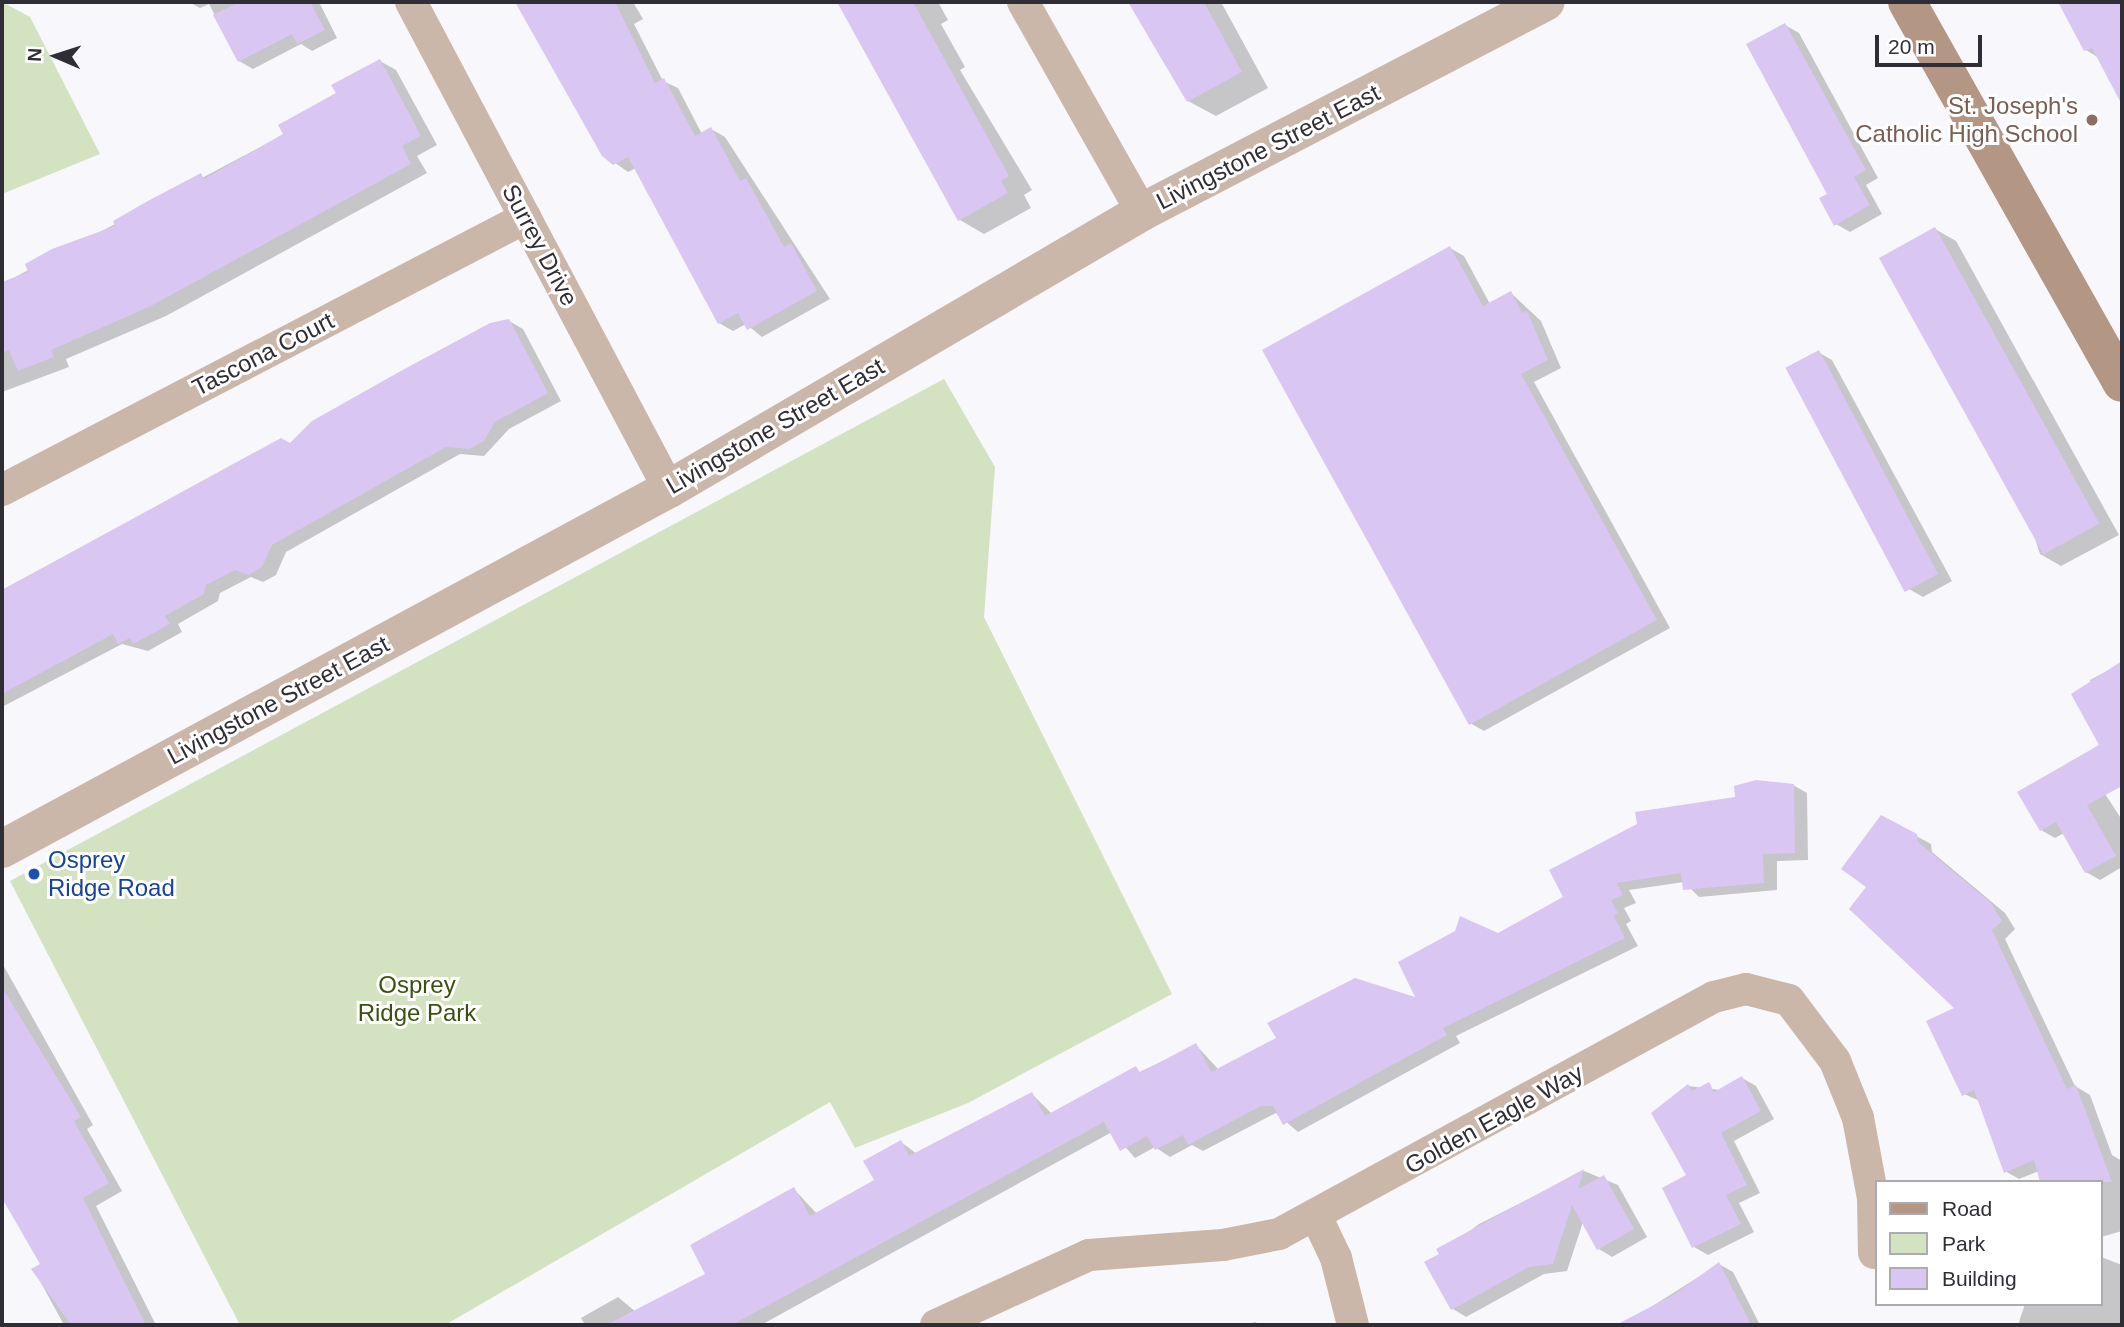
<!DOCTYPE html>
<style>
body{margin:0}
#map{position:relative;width:2124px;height:1327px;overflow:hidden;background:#f8f7fb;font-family:Arial,sans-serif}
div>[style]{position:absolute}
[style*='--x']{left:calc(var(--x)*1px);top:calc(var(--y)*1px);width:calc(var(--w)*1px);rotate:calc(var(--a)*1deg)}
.green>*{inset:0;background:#d3e2c1}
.shadow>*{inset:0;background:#0003}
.building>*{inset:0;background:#d9c6f3;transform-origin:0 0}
.minor>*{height:32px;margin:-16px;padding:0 16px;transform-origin:16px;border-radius:16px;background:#cab7a9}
.tertiary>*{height:38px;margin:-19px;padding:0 19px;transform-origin:19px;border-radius:19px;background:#cab7a9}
.secondary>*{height:38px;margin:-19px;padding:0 19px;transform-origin:19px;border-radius:19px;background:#b39683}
.dots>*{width:19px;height:19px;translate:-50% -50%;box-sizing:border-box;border:4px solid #fff;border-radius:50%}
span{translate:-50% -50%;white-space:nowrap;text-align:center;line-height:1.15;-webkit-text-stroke:6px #fff;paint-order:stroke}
.education-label{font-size:24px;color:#785e54}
.right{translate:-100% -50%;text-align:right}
.street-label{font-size:24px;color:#2f2d36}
.transit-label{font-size:24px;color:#164399}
.left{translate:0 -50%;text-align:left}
.park-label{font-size:24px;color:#3a510d}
.frame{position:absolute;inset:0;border:4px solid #2f2d36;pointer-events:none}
.legend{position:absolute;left:1875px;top:1180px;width:228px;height:126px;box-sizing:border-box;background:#fff;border:2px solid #acabaf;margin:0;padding:9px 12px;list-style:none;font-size:21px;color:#2f2d36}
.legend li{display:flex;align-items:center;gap:14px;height:35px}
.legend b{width:35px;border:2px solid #acabaf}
.north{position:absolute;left:21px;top:21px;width:70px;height:70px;-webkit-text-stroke:5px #fff;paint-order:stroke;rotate:273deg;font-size:19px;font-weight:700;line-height:28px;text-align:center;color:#2f2d36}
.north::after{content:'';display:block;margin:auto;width:24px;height:32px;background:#2f2d36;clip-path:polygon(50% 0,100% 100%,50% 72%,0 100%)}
.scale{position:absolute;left:1875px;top:35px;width:107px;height:32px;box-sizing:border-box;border:4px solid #2f2d36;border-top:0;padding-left:9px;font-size:21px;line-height:24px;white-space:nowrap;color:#2f2d36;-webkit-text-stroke:5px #fff;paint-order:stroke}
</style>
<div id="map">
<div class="green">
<div style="clip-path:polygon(2px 2px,30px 17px,100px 154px,2px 194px)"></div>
<div style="clip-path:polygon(944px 379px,995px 467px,984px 617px,1172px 994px,968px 1103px,855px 1148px,830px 1102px,445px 1325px,240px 1325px,10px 881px)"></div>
</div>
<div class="shadow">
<div style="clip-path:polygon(189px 2px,319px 2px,337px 38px,312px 51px,301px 44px,253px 69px,239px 61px,209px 4px,200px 8px)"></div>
<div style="clip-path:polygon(521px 2px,633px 2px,643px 19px,634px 24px,663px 81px,678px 88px,702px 134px,711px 129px,725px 137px,830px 299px,762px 337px,746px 324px,733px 331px,719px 323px,636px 168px,628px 172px,604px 155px)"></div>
<div style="clip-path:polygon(840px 2px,938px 2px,948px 20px,941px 24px,965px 67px,960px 70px,1032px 190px,1024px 195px,1031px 208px,984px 234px,960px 220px)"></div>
<div style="clip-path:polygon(1131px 2px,1221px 2px,1268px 88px,1216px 116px,1188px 101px)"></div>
<div style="clip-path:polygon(2070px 2px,2122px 2px,2122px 94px,2099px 58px,2086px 50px,2062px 6px)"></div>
<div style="clip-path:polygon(1785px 25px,1799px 33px,1878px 178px,1866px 185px,1882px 214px,1850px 232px,1836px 224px)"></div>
<div style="clip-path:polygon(380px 61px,396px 70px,437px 145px,417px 156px,427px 173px,166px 316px,66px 359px,69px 367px,2px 392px,2px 284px,285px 134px)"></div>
<div style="clip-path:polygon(1935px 229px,1956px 241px,2119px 535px,2061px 566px,2040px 554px)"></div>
<div style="clip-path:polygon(1450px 248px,1464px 256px,1490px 304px,1511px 293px,1541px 321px,1561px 368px,1534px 382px,1670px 628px,1484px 731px,1470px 723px)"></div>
<div style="clip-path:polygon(509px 321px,523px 329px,561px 401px,509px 429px,484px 456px,460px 454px,286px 552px,276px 575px,263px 582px,251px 577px,220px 593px,218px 601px,178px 624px,182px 632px,148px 651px,122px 644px,2px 707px,2px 590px,281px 440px,290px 445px)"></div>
<div style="clip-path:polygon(1818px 352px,1832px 360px,1952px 581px,1923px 597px,1909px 589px)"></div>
<div style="clip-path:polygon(2122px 663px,2122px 769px,2111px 763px,2090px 680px)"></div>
<div style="clip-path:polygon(2089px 769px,2122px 820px,2122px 867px,2100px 880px,2086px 872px,2064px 833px,2055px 838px,2041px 830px)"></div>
<div style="clip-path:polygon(1793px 785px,1807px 793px,1808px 860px,1777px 861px,1777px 890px,1699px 897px,1684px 882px,1629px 890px,1636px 903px,1624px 908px,1631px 921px,1626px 924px,1638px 946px,1456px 1036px,1460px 1043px,1298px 1132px,1276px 1113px,1203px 1151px,1192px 1145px,1170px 1157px,1155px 1147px,1135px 1158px,1112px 1132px,761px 1325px,585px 1325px,581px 1318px,618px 1297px,636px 1312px,707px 1275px,794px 1189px,817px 1214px,876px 1180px,901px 1142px,917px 1154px,1032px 1094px,1052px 1114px,1196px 1045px,1219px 1070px,1418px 1000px,1498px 935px,1736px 798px)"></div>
<div style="clip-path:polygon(1881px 817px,1931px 844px,1932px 852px,2005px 913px,2015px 929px,2005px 939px,2075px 1086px,2090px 1095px,2112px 1155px,2122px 1161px,2122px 1231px,2101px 1237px,2101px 1182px,2039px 1171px,2019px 1179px,2005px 1171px,1980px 1101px,1964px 1094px,1957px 1009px,1868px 887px)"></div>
<div style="clip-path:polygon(2px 963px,93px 1125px,87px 1129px,122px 1191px,96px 1206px,156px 1325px,64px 1325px,34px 1270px,43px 1265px,2px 1170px)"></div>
<div style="clip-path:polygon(1742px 1078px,1756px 1086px,1774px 1119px,1734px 1141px,1760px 1193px,1739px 1203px,1754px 1232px,1708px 1255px,1694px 1247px,1688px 1086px,1720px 1090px)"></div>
<div style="clip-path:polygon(1584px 1171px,1618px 1185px,1647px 1237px,1612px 1257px,1599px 1249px,1583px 1222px,1567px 1271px,1544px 1274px,1466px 1317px,1453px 1309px,1427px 1263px,1479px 1224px)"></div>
<div style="clip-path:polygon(2101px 1257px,2122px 1265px,2122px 1325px,2018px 1325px,2025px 1304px,2101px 1304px)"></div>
<div style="clip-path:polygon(1719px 1264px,1733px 1272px,1760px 1325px,1645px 1325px,1640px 1314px)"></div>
<div style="clip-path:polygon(1255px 1322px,1261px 1325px,1244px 1325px)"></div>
</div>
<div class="building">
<div style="clip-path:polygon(239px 2px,310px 2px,325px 30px,297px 44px,292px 34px,238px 62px,213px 15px)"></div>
<div style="clip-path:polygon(515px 2px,615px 2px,655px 83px,664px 78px,695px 136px,711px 127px,740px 181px,746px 178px,784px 247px,791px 243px,817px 291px,747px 330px,738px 313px,718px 324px,628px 157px,613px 165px,602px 156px)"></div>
<div style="clip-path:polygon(837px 2px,913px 2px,1009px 176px,1001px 181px,1008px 193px,958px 221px)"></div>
<div style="clip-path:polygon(1128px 2px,1204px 2px,1242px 72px,1187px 102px)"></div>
<div style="clip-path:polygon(2058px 2px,2122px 2px,2122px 105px,2092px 48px,2084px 51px)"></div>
<div style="clip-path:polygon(1785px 23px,1866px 170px,1854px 177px,1870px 205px,1834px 226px,1819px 198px,1827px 194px,1746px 44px)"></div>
<div style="clip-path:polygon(380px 59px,421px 136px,402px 146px,411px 164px,149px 307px,51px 350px,54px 357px,18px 371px,9px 350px,2px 353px,2px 282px,28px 272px,25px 264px,52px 249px,115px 226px,113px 221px,146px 202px,201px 173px,204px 179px,283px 134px,278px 125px,336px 93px,331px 85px)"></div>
<div style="left:1935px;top:227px;width:339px;height:64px;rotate:61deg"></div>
<div style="clip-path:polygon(1450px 246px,1483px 306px,1511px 291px,1522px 313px,1527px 311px,1548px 360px,1521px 374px,1657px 620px,1469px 725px,1262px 350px)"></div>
<div style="clip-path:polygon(509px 319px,548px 393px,495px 422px,484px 441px,469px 449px,446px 447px,272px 545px,262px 567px,248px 575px,235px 570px,206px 585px,204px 594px,165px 616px,170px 624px,133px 644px,130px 638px,118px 644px,113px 634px,2px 694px,2px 590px,281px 438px,290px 443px,312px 421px,399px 372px,490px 323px)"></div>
<div style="left:1819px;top:350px;width:254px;height:38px;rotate:62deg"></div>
<div style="clip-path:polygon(2122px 661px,2122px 786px,2087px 805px,2116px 856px,2085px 873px,2056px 822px,2040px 831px,2017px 792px,2099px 745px,2071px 694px)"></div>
<div style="clip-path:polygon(1756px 780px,1794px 784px,1795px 853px,1763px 854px,1764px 883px,1683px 890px,1681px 873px,1617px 883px,1623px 895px,1611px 900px,1618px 913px,1614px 916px,1625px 938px,1443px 1028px,1447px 1035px,1283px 1125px,1273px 1106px,1261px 1106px,1188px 1145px,1183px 1135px,1155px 1150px,1147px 1136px,1120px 1151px,1104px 1122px,732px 1325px,606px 1325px,705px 1274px,690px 1245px,794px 1187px,810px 1216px,874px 1180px,863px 1161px,901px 1140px,909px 1156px,1032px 1092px,1045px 1116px,1136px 1066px,1140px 1073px,1196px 1043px,1211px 1072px,1276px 1038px,1267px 1023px,1355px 978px,1415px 997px,1398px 962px,1455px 931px,1460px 916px,1498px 933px,1563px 897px,1549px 870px,1637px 824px,1635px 812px,1735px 797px,1734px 786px)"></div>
<div style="clip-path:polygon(1881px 815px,1917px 834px,1918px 842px,1991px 903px,2002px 921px,1992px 930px,2067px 1089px,2076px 1085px,2112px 1182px,2040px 1182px,2034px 1160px,2004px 1173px,1974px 1090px,1962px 1096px,1926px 1021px,1954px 1008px,1849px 909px,1866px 887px,1841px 869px)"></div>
<div style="clip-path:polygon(2px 987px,81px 1117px,74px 1121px,109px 1183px,83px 1198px,146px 1325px,71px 1325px,31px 1269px,40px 1264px,2px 1198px)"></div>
<div style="clip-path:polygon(1742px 1076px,1761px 1111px,1721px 1133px,1747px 1185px,1726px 1195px,1741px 1224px,1692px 1248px,1662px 1188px,1686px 1175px,1651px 1113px,1688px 1084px,1692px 1091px,1709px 1082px,1714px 1092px)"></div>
<div style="clip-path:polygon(1584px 1169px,1578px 1189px,1604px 1175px,1634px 1229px,1597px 1250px,1572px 1205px,1553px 1264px,1529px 1267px,1451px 1310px,1424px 1262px,1439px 1254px,1436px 1249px)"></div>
<div style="clip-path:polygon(1719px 1262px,1751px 1325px,1616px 1325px,1675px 1294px)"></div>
</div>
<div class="minor">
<div style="--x:411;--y:2;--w:551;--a:62.09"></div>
<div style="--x:1023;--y:2;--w:241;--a:60.5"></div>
<div style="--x:2;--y:490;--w:590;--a:-27.48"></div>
<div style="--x:1317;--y:1218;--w:44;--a:64.6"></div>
<div style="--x:1336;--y:1258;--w:69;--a:75.8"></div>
<div style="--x:936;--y:1325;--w:168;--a:-24.6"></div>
<div style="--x:1089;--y:1255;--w:134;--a:-4.3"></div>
<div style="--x:1223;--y:1245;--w:57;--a:-11.1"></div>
<div style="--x:1279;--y:1234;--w:495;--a:-28.6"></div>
<div style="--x:1714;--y:997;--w:33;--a:-14"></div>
<div style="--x:1746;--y:989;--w:44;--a:14.3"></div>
<div style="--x:1789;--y:1000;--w:76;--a:53"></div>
<div style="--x:1835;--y:1061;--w:61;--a:68"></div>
<div style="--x:1858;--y:1118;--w:81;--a:79.4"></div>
<div style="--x:1873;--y:1198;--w:55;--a:89"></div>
</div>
<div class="tertiary">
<div style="--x:2;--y:849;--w:758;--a:-28.36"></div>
<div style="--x:669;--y:489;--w:548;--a:-30.35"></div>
<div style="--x:1142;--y:212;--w:455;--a:-27.5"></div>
</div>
<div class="secondary">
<div style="--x:1907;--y:2;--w:437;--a:60.6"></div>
</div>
<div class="dots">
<div style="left:2092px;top:120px;background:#8d6e63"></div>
<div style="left:34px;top:874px;background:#1a4fb4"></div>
</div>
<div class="education-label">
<span class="right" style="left:2078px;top:120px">St. Joseph's<br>Catholic High School</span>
</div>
<div class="street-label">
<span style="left:1268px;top:147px;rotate:-27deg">Livingstone Street East</span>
<span style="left:540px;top:245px;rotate:62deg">Surrey Drive</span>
<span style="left:263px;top:354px;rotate:-27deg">Tascona Court</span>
<span style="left:775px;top:426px;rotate:-30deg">Livingstone Street East</span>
<span style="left:278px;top:700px;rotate:-28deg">Livingstone Street East</span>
<span style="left:1494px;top:1119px;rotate:-29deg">Golden Eagle Way</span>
</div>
<div class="transit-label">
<span class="left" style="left:48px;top:874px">Osprey<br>Ridge Road</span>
</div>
<div class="park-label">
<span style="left:417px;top:999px">Osprey<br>Ridge Park</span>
</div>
<div class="frame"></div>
<ul class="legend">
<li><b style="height:9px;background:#b39683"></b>Road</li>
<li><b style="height:19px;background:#d3e2c1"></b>Park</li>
<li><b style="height:19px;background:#d9c6f3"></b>Building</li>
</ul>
<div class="north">N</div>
<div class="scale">20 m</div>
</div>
